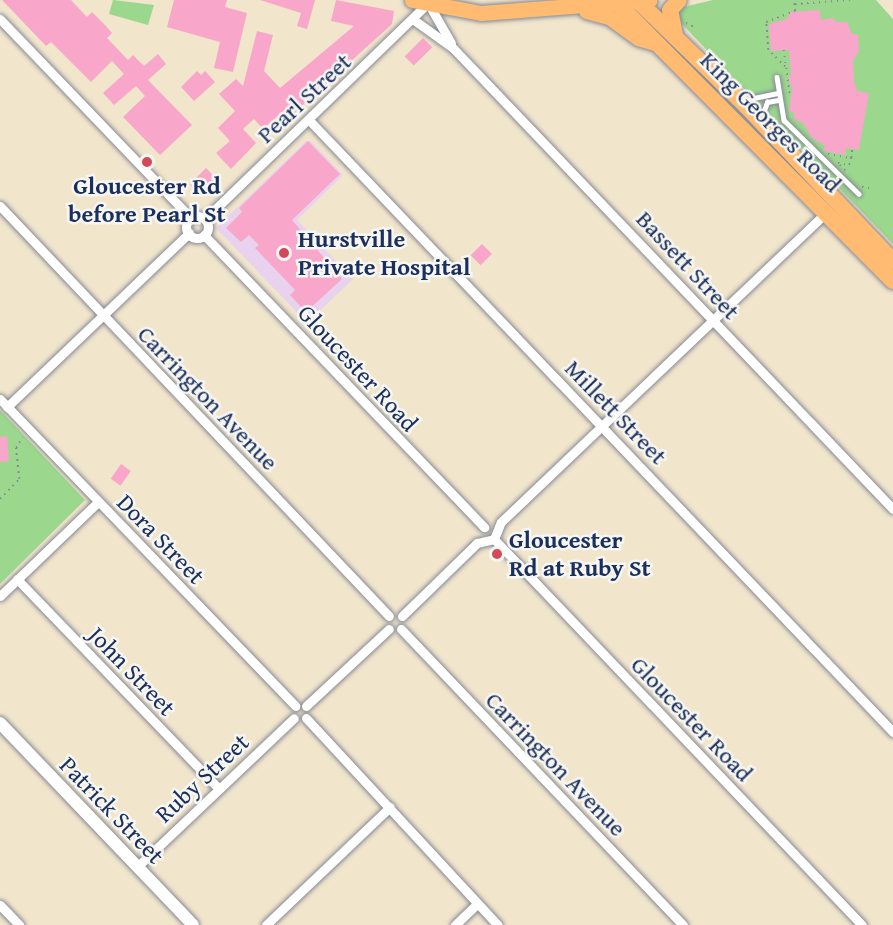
<!DOCTYPE html>
<style>
body{margin:0}
#map{position:relative;width:893px;height:925px;overflow:hidden;background:#f1e5cc;font-family:"Gentium Book Plus",serif}
div>[style]{position:absolute}
[style*='--x']{left:calc(var(--x)*1px);top:calc(var(--y)*1px);width:calc(var(--w)*1px);rotate:calc(var(--a)*1deg)}
.built>*{inset:0;background:#e9d2ed}
.green>*{inset:0;background:#9bd88d}
.building>*{inset:0;background:#f8a7ca;transform-origin:0 0}
.path>*{height:1.5px;margin-top:-0.75px;transform-origin:0;background:repeating-linear-gradient(90deg,#868a95 0 1.5px,transparent 0 6px)}
.roads{filter:drop-shadow(0 0 2px #868a95) drop-shadow(0 0 2px #868a95)}
.service>*{height:4.5px;margin:-2.25px;padding:0 2.25px;transform-origin:2.25px;border-radius:2.25px;background:#fff}
.minor>*{height:9px;margin:-4.5px;padding:0 4.5px;transform-origin:4.5px;border-radius:4.5px;background:#fff}
.minor>.ring{margin:-4.5px;padding:0;box-sizing:content-box;background:none;border:9px solid #fff;border-radius:50%}
.tertiary>*{height:12px;margin:-6px;padding:0 6px;transform-origin:6px;border-radius:6px;background:#fff}
.primary>*{height:15px;margin:-7.5px;padding:0 7.5px;transform-origin:7.5px;border-radius:7.5px;background:#febb71}
.trunk>*{height:16px;margin:-8px;padding:0 8px;transform-origin:8px;border-radius:8px;background:#febb71}
.dots>*{width:16px;height:16px;translate:-50% -50%;box-sizing:border-box;border:3px solid #f6f6f2;border-radius:50%}
span{translate:-50% -50%;white-space:nowrap;text-align:center;line-height:1.15;-webkit-text-stroke:5px #f6f6f2;paint-order:stroke}
.street-label{font-size:24px;color:#1b2f5e}
.poi-label{font-size:24px;color:#1b2f5e;font-weight:700}
.left{translate:0 -50%;text-align:left}
</style>
<div id="map">
<div class="built">
<div style="clip-path:polygon(306px 141px,311px 141px,343px 175px,297px 220px,353px 279px,307px 323px,216px 228px)"></div>
</div>
<div class="green">
<div style="clip-path:polygon(113px 0,154px 5px,148px 25px,109px 14px)"></div>
<div style="clip-path:polygon(713px 0,876px 0,893px 19px,893px 244px,680px 22px,679px 13px,683px 7px)"></div>
<div style="clip-path:polygon(0 410px,85px 500px,0 584px)"></div>
</div>
<div class="building">
<div style="clip-path:polygon(2px 0,71px 0,87px 17px,92px 12px,106px 26px,112px 33px,107px 38px,128px 60px,133px 55px,144px 66px,158px 54px,166px 64px,148px 80px,192px 125px,160px 155px,123px 117px,145px 96px,136px 86px,114px 105px,103px 93px,124px 74px,112px 61px,91px 82px,51px 42px,46px 46px)"></div>
<div style="clip-path:polygon(174px 0,227px 0,225px 7px,247px 13px,233px 72px,214px 68px,220px 42px,167px 27px)"></div>
<div style="clip-path:polygon(260px 0,315px 0,307px 29px,297px 26px,301px 13px)"></div>
<div style="clip-path:polygon(336px 0,394px 11px,392px 24px,297px 110px,290px 121px,282px 112px,263px 129px,254px 119px,243px 129px,256px 143px,231px 169px,216px 153px,230px 141px,218px 128px,235px 111px,219px 94px,236px 79px,243px 86px,257px 31px,273px 35px,264px 71px,280px 88px,354px 26px,331px 21px)"></div>
<div style="clip-path:polygon(820px 10px,821px 20px,832px 18px,837px 22px,847px 22px,852px 34px,858px 34px,859px 51px,853px 61px,854px 81px,857px 91px,869px 93px,859px 150px,846px 148px,845px 155px,824px 151px,824px 145px,812px 138px,803px 123px,794px 119px,794px 113px,789px 111px,792px 89px,788px 77px,791px 76px,789px 50px,771px 51px,769px 24px,787px 19px,790px 12px)"></div>
<div style="left:423px;top:38px;width:13px;height:26px;rotate:45deg"></div>
<div style="clip-path:polygon(197px 71px,201px 75px,205px 71px,215px 82px,194px 101px,181px 87px)"></div>
<div style="clip-path:polygon(308px 141px,340px 174px,292px 220px,342px 279px,306px 312px,290px 295px,295px 290px,255px 248px,259px 245px,249px 235px,241px 242px,226px 228px,242px 212px,239px 208px)"></div>
<div style="left:206px;top:168px;width:14px;height:23px;rotate:45deg"></div>
<div style="left:482px;top:244px;width:14px;height:16px;rotate:45deg"></div>
<div style="clip-path:polygon(7px 436px,9px 461px,0 462px,0 437px)"></div>
<div style="left:121px;top:464px;width:12px;height:18px;rotate:35deg"></div>
</div>
<div class="path">
<div style="--x:795;--y:4;--w:55;--a:-4.2"></div>
<div style="--x:686;--y:23;--w:10;--a:24"></div>
<div style="--x:784;--y:50;--w:46;--a:82.6"></div>
<div style="--x:785;--y:67;--w:24;--a:-135"></div>
<div style="--x:768;--y:50;--w:28;--a:-94"></div>
<div style="--x:766;--y:22;--w:31;--a:-21"></div>
<div style="--x:795;--y:11;--w:11;--a:-95"></div>
<div style="--x:828;--y:154;--w:23;--a:10"></div>
<div style="--x:851;--y:158;--w:9;--a:-84"></div>
<div style="--x:838;--y:163;--w:11;--a:10"></div>
<div style="--x:849;--y:165;--w:7;--a:-74"></div>
<div style="--x:840;--y:165;--w:8;--a:45"></div>
<div style="--x:862;--y:187;--w:7;--a:8"></div>
<div style="--x:0;--y:499;--w:28;--a:-46"></div>
<div style="--x:19;--y:479;--w:31;--a:-96"></div>
<div style="--x:16;--y:448;--w:12;--a:-59"></div>
</div>
<div class="roads">
<div class="service">
<div style="--x:777;--y:77;--w:44;--a:80.8"></div>
<div style="--x:784;--y:120;--w:105;--a:44.6"></div>
<div style="--x:747;--y:104;--w:9;--a:-41"></div>
<div style="--x:754;--y:98;--w:25;--a:-12"></div>
<div style="--x:762;--y:116;--w:15;--a:-70"></div>
<div style="--x:767;--y:102;--w:11;--a:-10"></div>
</div>
<div class="minor">
<div style="--x:0;--y:19;--w:276;--a:46.2"></div>
<div style="--x:414;--y:20;--w:48;--a:35.7"></div>
<div style="--x:453;--y:48;--w:637;--a:46.34"></div>
<div style="--x:309;--y:120;--w:846;--a:46.34"></div>
<div style="--x:0;--y:206;--w:565;--a:46.51"></div>
<div class="ring" style="left:186px;top:216px;width:13px;height:13px"></div>
<div style="--x:205;--y:219;--w:310;--a:-44.1"></div>
<div style="--x:428;--y:3;--w:46;--a:60.1"></div>
<div style="--x:204;--y:235;--w:405;--a:46.2"></div>
<div style="--x:0;--y:399;--w:426;--a:46.1"></div>
<div style="--x:7;--y:407;--w:252;--a:-43.7"></div>
<div style="--x:494;--y:539;--w:533;--a:46.37"></div>
<div style="--x:494;--y:539;--w:18;--a:-68"></div>
<div style="--x:501;--y:522;--w:450;--a:-43.6"></div>
<div style="--x:17;--y:579;--w:291;--a:46.1"></div>
<div style="--x:0;--y:596;--w:136;--a:-43.8"></div>
<div style="--x:402;--y:616;--w:105;--a:-44.2"></div>
<div style="--x:477;--y:543;--w:17;--a:-13"></div>
<div style="--x:401;--y:629;--w:409;--a:46.4"></div>
<div style="--x:306;--y:706;--w:113;--a:-42.9"></div>
<div style="--x:306;--y:718;--w:282;--a:47.2"></div>
<div style="--x:137;--y:867;--w:216;--a:-43.5"></div>
<div style="--x:0;--y:905;--w:28;--a:46"></div>
<div style="--x:266;--y:925;--w:171;--a:-43.6"></div>
<div style="--x:455;--y:925;--w:30;--a:-44"></div>
</div>
<div class="tertiary">
<div style="--x:0;--y:723;--w:279;--a:46.3"></div>
</div>
<div class="primary">
<div style="--x:412;--y:0;--w:70;--a:10.7"></div>
<div style="--x:481;--y:13;--w:169;--a:-4.4"></div>
<div style="--x:586;--y:11;--w:24;--a:15"></div>
<div style="--x:609;--y:17;--w:36;--a:36"></div>
<div style="--x:638;--y:38;--w:21;--a:17"></div>
</div>
<div class="trunk">
<div style="--x:614;--y:0;--w:396;--a:45.2"></div>
<div style="--x:637;--y:0;--w:152;--a:44.2"></div>
<div style="--x:746;--y:106;--w:214;--a:46.5"></div>
<div style="--x:675;--y:35;--w:25;--a:-101"></div>
<div style="--x:670;--y:10;--w:13;--a:-48"></div>
</div>
</div>
<div class="dots">
<div style="left:147px;top:162px;background:#d1495b"></div>
<div style="left:284px;top:253px;background:#d1495b"></div>
<div style="left:497px;top:554px;background:#d1495b"></div>
</div>
<div class="street-label">
<span style="left:304px;top:98px;rotate:-43deg">Pearl Street</span>
<span style="left:771px;top:122px;rotate:45deg">King Georges Road</span>
<span style="left:688px;top:265px;rotate:47deg">Bassett Street</span>
<span style="left:358px;top:368px;rotate:47deg">Gloucester Road</span>
<span style="left:208px;top:398px;rotate:46deg">Carrington Avenue</span>
<span style="left:616px;top:412px;rotate:46deg">Millett Street</span>
<span style="left:161px;top:539px;rotate:46deg">Dora Street</span>
<span style="left:132px;top:671px;rotate:46deg">John Street</span>
<span style="left:692px;top:719px;rotate:46deg">Gloucester Road</span>
<span style="left:556px;top:764px;rotate:46deg">Carrington Avenue</span>
<span style="left:202px;top:778px;rotate:-43deg">Ruby Street</span>
<span style="left:112px;top:810px;rotate:46deg">Patrick Street</span>
</div>
<div class="poi-label">
<span style="left:147px;top:200px">Gloucester Rd<br>before Pearl St</span>
<span class="left" style="left:298px;top:253px">Hurstville<br>Private Hospital</span>
<span class="left" style="left:509px;top:554px">Gloucester<br>Rd at Ruby St</span>
</div>
</div>
